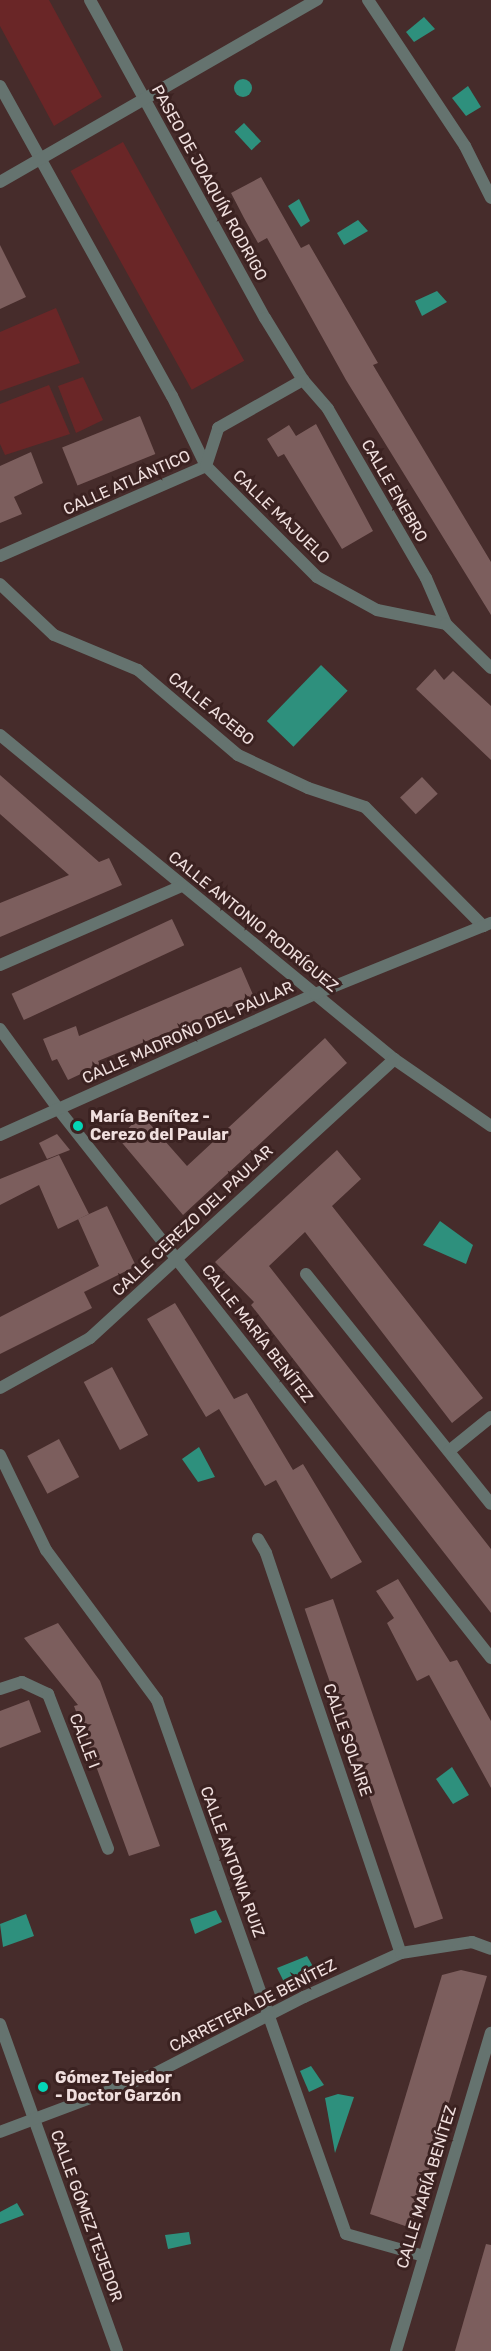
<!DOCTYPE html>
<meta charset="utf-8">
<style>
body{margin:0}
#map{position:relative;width:491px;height:2351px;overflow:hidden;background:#462c2b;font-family:Rubik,sans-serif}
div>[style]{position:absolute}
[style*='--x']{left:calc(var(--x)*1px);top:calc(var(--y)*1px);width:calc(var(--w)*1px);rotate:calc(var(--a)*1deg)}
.green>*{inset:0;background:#6a2627;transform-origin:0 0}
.water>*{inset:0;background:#2e907d;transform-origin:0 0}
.round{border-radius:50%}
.building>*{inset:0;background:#7c5e5d;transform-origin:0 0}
.minor>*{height:12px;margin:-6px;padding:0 6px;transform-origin:6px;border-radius:6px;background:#65736f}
.dots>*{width:16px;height:16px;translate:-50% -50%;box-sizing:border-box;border:3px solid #3b2221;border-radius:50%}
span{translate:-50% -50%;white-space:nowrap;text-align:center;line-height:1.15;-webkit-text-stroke:6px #3b2221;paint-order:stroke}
.street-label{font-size:16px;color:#f0dfde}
.poi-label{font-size:16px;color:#f0dfde;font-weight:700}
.left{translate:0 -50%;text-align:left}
</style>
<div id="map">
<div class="green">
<div style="clip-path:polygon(0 0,49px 0,102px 97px,54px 126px,0 26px)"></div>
<div style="left:123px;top:142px;width:250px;height:60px;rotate:61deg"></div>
<div style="clip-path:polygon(56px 308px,80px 363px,0 391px,0 332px)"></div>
<div style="clip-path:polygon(83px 377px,103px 420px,76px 433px,58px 386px)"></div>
<div style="clip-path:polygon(49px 385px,70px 434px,5px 455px,0 444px,0 404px)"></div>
</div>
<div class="water">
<div style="clip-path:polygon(424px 17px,435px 29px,414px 42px,406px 32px)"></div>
<div class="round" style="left:234px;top:79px;width:18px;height:18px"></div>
<div style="clip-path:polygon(468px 86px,481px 107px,466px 116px,452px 98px)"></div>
<div style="left:244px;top:123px;width:25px;height:13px;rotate:47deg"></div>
<div style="clip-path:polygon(299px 199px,310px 221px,301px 227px,288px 206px)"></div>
<div style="clip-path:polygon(358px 220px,368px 231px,344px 245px,337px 233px)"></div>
<div style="clip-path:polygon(437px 291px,447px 302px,422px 316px,415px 301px)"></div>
<div style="left:321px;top:665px;width:37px;height:78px;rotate:44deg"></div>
<div style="clip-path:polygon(440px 1221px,473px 1245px,466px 1264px,423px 1245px)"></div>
<div style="clip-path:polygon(199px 1447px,215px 1477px,198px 1482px,182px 1459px)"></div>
<div style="clip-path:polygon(452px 1767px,469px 1795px,453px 1804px,436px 1779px)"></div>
<div style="clip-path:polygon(216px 1910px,222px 1922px,195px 1934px,190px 1919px)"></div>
<div style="clip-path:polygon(26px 1914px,34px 1936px,3px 1947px,0 1924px)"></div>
<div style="clip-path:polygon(307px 1956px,315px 1970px,285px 1984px,277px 1968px)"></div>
<div style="clip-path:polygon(311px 2066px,324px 2085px,309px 2092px,300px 2071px)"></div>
<div style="clip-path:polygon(338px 2094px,354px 2097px,335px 2153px,325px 2098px)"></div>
<div style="clip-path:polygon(17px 2203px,24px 2215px,0 2224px,0 2212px)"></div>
<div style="clip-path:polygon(189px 2232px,191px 2244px,168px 2249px,165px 2235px)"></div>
</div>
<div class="building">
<div style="clip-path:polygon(261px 177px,301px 248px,309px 244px,378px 363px,373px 365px,491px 562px,491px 615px,346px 380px,267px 238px,258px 243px,244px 218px,231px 193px)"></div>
<div style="clip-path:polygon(0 245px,26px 297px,0 309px)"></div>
<div style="left:140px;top:416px;width:41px;height:84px;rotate:68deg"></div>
<div style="clip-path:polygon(316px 424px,373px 531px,342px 549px,284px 454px,278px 457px,267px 439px,289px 425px,296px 436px)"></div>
<div style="clip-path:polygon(31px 452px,43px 483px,14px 497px,22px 514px,0 523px,0 466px)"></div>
<div style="clip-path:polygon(435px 669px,444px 680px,453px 671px,491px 706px,491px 760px,416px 689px)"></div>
<div style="clip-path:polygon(0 775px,99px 862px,109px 858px,122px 885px,0 937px,0 903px,69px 875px,0 814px)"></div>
<div style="left:422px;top:777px;width:23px;height:30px;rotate:47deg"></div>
<div style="left:172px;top:919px;width:29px;height:177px;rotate:65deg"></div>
<div style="clip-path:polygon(241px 967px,254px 997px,98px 1061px,100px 1065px,68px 1080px,57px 1059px,52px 1061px,43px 1039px,76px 1026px,79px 1036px)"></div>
<div style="clip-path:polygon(325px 1038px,347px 1063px,183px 1215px,118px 1138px,142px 1115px,187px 1166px)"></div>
<div style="clip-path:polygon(57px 1134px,70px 1150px,47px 1159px,39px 1143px)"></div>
<div style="clip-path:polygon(337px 1150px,361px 1179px,332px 1206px,483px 1398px,452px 1423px,305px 1232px,269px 1266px,491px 1549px,491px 1613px,251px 1305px,254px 1302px,215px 1262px)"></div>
<div style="clip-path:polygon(59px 1155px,89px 1214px,58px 1229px,39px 1185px,0 1205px,0 1179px)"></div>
<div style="clip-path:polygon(107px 1206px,136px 1266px,84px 1292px,92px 1308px,0 1354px,0 1317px,99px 1266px,78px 1219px)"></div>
<div style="clip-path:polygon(175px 1303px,234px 1399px,247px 1393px,293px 1470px,303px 1464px,362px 1562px,331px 1579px,276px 1480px,265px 1486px,219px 1409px,206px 1417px,147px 1319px)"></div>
<div style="left:112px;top:1367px;width:77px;height:32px;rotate:62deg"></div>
<div style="left:59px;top:1439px;width:43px;height:36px;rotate:62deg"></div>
<div style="clip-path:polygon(398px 1579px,450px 1662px,457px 1660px,491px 1721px,491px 1788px,429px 1675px,417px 1681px,387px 1623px,394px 1618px,376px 1591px)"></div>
<div style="left:333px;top:1599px;width:338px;height:30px;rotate:71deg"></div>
<div style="clip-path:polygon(58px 1623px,100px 1681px,160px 1846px,129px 1856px,74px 1706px,78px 1705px,24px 1638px)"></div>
<div style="clip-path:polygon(29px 1700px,41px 1732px,0 1748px,0 1711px)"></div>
<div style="clip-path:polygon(461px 1970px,487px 1976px,411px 2228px,370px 2214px,442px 1975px)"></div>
<div style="clip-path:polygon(486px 2244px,491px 2245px,491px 2351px,455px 2351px)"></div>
</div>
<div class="minor">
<div style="--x:90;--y:0;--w:363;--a:61.2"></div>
<div style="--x:265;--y:318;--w:73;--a:58.5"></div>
<div style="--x:303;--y:380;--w:38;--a:49"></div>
<div style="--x:328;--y:409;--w:195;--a:59.9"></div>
<div style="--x:426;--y:578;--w:50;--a:66.5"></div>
<div style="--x:368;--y:0;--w:175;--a:56.4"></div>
<div style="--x:465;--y:146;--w:58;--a:63.4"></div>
<div style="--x:0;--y:86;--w:355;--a:61"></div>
<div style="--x:172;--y:396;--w:78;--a:64.1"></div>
<div style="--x:206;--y:466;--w:157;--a:45"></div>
<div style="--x:317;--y:577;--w:68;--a:28.8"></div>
<div style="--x:377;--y:610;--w:70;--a:11.5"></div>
<div style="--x:446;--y:624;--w:63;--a:44.4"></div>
<div style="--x:0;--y:182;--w:366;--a:-29.9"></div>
<div style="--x:0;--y:556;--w:225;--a:-23.6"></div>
<div style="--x:206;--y:466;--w:40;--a:-72"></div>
<div style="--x:218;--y:428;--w:98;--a:-29.5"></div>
<div style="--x:0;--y:584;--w:74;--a:43.4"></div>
<div style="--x:54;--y:635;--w:91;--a:22.6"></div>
<div style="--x:138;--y:670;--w:131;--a:40.4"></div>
<div style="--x:238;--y:755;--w:77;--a:25.2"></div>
<div style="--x:308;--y:788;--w:60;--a:18.4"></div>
<div style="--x:365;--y:807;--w:168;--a:45.2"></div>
<div style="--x:0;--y:735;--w:510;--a:39.43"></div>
<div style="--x:394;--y:1059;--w:118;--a:34.6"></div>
<div style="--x:0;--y:965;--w:198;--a:-23.5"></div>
<div style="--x:0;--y:1029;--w:100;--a:53.9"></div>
<div style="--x:59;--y:1110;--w:698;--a:51.75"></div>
<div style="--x:0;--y:1135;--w:345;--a:-24.1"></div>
<div style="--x:315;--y:994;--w:190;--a:-22"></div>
<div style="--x:306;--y:1274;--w:295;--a:51.2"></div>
<div style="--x:0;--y:1388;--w:103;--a:-29.1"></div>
<div style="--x:90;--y:1338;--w:413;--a:-42.5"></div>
<div style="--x:449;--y:1451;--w:54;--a:-39"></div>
<div style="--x:0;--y:1455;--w:106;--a:64.2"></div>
<div style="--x:46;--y:1550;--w:187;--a:53.5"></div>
<div style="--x:157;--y:1700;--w:566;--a:70.51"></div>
<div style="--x:346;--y:2234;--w:81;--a:15.8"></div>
<div style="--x:258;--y:1539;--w:16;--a:60"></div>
<div style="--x:266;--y:1553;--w:422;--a:71.4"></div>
<div style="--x:0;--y:1689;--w:23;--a:-18"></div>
<div style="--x:22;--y:1682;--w:29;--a:25"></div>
<div style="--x:48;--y:1694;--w:166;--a:68.8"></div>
<div style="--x:0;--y:2024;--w:347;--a:70.3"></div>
<div style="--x:0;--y:2132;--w:162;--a:-20.6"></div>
<div style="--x:152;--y:2075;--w:171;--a:-27.2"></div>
<div style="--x:304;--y:1997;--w:107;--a:-24.4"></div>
<div style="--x:401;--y:1953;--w:72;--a:-8.8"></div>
<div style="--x:472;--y:1942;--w:20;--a:20"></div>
<div style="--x:396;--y:2351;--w:332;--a:-73.4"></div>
</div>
<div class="dots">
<div style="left:78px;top:1126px;background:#04d5b6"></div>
<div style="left:43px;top:2087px;background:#04d5b6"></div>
</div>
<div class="street-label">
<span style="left:209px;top:183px;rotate:61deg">PASEO DE JOAQUÍN RODRIGO</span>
<span style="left:127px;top:483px;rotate:-24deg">CALLE ATLÁNTICO</span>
<span style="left:394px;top:491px;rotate:60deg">CALLE ENEBRO</span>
<span style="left:281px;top:517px;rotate:44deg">CALLE MAJUELO</span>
<span style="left:211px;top:709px;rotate:39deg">CALLE ACEBO</span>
<span style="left:253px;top:922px;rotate:39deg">CALLE ANTONIO RODRÍGUEZ</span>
<span style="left:188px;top:1033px;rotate:-24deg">CALLE MADROÑO DEL PAULAR</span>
<span style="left:193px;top:1221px;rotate:-43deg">CALLE CEREZO DEL PAULAR</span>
<span style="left:257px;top:1334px;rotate:52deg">CALLE MARÍA BENÍTEZ</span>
<span style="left:347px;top:1740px;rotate:71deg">CALLE SOLAIRE</span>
<span style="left:84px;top:1741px;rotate:69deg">CALLE I</span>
<span style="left:232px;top:1862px;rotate:70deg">CALLE ANTONIA RUIZ</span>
<span style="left:253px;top:2006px;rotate:-27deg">CARRETERA DE BENÍTEZ</span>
<span style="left:427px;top:2187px;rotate:-73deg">CALLE MARÍA BENÍTEZ</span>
<span style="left:86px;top:2216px;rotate:70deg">CALLE GÓMEZ TEJEDOR</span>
</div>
<div class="poi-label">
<span class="left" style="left:90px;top:1126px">María Benítez -<br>Cerezo del Paular</span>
<span class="left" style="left:55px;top:2087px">Gómez Tejedor<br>- Doctor Garzón</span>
</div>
</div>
